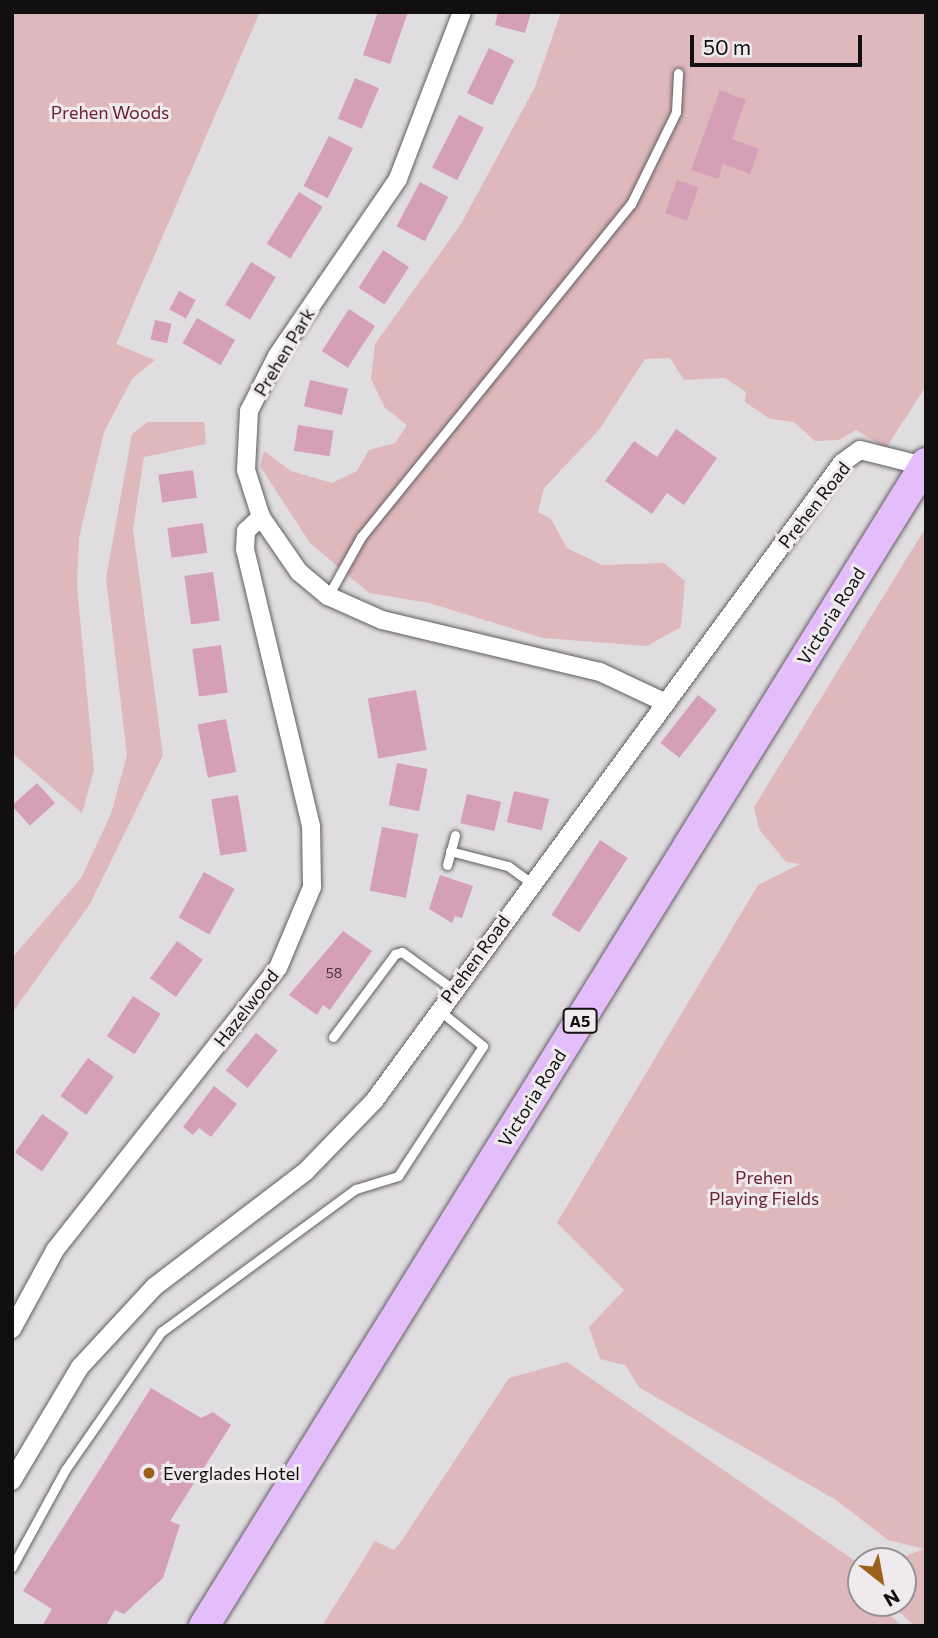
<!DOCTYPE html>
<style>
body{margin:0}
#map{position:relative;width:938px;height:1638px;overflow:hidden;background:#e0dde0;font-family:Commissioner,sans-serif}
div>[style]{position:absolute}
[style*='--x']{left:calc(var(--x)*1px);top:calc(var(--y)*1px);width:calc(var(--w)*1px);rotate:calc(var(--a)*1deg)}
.green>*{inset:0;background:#dfb8bc}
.building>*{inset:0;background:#d69fb8;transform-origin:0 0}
.roads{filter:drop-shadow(0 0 2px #615e60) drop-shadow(0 0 2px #615e60)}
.service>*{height:9px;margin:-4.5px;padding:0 4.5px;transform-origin:4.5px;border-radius:4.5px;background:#fff}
.minor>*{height:18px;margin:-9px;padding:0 9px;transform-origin:9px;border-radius:9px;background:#fff}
.trunk>*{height:30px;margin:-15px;padding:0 15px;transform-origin:15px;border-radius:15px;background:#e4befa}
.dots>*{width:19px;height:19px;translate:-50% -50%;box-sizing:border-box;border:4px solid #eeeaed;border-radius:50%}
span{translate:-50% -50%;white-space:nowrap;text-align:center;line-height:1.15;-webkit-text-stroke:6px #eeeaed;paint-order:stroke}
.number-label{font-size:14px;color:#42333a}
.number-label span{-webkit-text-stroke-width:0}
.shield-label span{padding:2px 5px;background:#eeeaed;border:2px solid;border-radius:5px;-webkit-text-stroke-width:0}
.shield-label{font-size:16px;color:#110f10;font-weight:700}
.park-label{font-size:18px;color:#6b2334}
.street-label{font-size:18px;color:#110f10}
.poi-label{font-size:18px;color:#110f10}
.left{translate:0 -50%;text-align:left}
.frame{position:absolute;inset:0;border:14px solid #110f10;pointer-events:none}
.north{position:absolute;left:847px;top:1547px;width:70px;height:70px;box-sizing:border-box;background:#eeeaed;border:2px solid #969295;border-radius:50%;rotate:149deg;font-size:19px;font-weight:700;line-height:28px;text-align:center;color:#110f10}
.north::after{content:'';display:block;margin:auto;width:24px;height:32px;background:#99611c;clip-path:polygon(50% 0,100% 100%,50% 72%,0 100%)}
.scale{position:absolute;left:690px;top:35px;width:172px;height:32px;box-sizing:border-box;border:4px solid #110f10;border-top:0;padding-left:9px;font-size:21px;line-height:24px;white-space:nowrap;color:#110f10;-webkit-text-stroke:5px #eeeaed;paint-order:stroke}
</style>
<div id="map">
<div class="green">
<div style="clip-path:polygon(12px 12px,259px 14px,116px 344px,155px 360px,132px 379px,104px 432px,79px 538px,77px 585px,94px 770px,82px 813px,12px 753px)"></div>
<div style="clip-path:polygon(561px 12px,926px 12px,926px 386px,886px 448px,856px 430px,839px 440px,815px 441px,794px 422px,770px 419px,745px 402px,746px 392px,725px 378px,684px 380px,670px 358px,645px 359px,599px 430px,544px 488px,538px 512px,551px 519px,567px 548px,602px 565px,664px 563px,685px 581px,681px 627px,647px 646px,543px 638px,429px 603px,369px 593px,310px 543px,260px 466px,264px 451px,291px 471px,332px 483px,357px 471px,369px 450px,395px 443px,407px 425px,385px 408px,371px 379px,375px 344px,461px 224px,535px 87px)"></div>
<div style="clip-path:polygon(147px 422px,204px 422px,206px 444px,144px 457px,133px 529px,163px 755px,90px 904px,12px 1013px,12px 958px,81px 878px,111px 814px,127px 755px,106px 578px,132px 434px)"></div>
<div style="clip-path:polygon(926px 527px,926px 1626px,915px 1626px,889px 1603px,903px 1603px,903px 1561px,893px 1561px,924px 1549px,888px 1540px,836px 1500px,640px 1388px,625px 1365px,600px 1359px,589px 1327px,624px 1290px,557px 1223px,758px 885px,800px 864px,786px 862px,759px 829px,754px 807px)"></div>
<div style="clip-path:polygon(567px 1362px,861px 1565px,861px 1603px,875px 1603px,902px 1626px,322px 1626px,375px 1541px,394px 1550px,403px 1539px,509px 1378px)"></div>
</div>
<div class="building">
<div style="clip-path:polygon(378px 12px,408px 12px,390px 64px,363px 55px)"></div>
<div style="clip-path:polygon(498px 12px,531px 12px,525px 33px,495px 25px)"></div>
<div style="left:489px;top:48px;width:28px;height:50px;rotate:26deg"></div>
<div style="left:355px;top:78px;width:26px;height:44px;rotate:23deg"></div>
<div style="clip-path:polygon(720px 90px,746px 100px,732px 139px,759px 149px,750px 174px,723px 164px,718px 179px,691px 170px)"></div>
<div style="left:459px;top:115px;width:28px;height:59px;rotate:27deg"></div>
<div style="left:329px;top:136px;width:27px;height:56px;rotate:27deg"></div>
<div style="left:677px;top:180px;width:23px;height:35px;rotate:20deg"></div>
<div style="left:420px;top:182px;width:32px;height:50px;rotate:28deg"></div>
<div style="left:299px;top:192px;width:28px;height:61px;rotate:32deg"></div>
<div style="left:383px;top:250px;width:31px;height:45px;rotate:33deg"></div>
<div style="left:251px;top:262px;width:29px;height:50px;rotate:31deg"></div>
<div style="left:179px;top:291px;width:19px;height:21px;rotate:28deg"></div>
<div style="left:349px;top:309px;width:31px;height:50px;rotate:33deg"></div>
<div style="left:197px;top:318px;width:44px;height:29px;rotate:30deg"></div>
<div style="left:155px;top:320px;width:17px;height:20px;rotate:13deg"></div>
<div style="left:310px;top:380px;width:39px;height:27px;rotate:13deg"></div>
<div style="left:298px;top:425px;width:36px;height:26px;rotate:9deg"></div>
<div style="clip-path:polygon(676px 429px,717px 458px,684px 505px,667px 493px,652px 514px,605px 481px,634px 441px,657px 457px)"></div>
<div style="left:193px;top:470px;width:28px;height:35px;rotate:82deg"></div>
<div style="left:203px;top:523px;width:30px;height:36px;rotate:82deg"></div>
<div style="left:213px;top:572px;width:49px;height:29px;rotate:82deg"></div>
<div style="left:221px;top:645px;width:48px;height:29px;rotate:82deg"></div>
<div style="left:416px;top:690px;width:61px;height:49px;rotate:80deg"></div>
<div style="left:698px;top:695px;width:24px;height:61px;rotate:38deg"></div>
<div style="left:226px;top:719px;width:54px;height:29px;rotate:79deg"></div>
<div style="left:397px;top:763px;width:31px;height:43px;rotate:11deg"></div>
<div style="left:37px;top:783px;width:27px;height:34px;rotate:48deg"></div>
<div style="left:514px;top:791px;width:36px;height:32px;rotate:13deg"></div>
<div style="left:467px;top:794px;width:35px;height:30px;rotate:13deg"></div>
<div style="left:238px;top:795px;width:57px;height:27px;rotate:81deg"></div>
<div style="left:382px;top:827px;width:37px;height:65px;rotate:11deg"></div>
<div style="left:600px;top:840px;width:33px;height:89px;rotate:33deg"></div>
<div style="left:204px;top:872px;width:35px;height:52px;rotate:29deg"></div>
<div style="clip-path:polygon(440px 875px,473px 886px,462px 918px,455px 916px,452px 923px,429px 909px)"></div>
<div style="clip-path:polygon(343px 931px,372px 951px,330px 1010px,323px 1005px,317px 1015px,289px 995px)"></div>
<div style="left:177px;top:941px;width:32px;height:46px;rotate:36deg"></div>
<div style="left:133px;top:996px;width:33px;height:48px;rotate:33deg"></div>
<div style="left:256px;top:1033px;width:28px;height:48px;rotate:39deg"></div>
<div style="left:88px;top:1058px;width:32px;height:47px;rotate:36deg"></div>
<div style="clip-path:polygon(214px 1086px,237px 1104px,211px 1137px,199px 1128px,193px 1135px,183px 1127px)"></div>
<div style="left:42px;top:1114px;width:33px;height:47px;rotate:35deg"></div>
<div style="clip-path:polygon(151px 1388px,201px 1418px,213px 1412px,231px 1425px,170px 1521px,180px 1525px,163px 1578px,124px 1614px,115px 1610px,106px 1626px,42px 1626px,52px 1609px,23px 1591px)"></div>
</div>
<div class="roads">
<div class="service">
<div style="--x:328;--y:596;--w:68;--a:-60.8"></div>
<div style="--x:361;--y:537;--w:429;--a:-51"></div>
<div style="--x:631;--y:204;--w:102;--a:-63.9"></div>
<div style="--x:676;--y:112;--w:39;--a:-87"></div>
<div style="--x:450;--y:851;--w:60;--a:14.5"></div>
<div style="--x:508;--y:866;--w:29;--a:36"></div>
<div style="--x:447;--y:865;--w:31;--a:-75"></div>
<div style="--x:333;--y:1037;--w:104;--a:-53.2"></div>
<div style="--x:395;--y:954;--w:7;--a:-16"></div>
<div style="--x:402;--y:952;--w:63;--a:36"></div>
<div style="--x:12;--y:1567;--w:111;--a:-61.3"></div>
<div style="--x:65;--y:1470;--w:168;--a:-55.2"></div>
<div style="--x:161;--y:1332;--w:242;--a:-36.3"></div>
<div style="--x:356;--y:1189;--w:44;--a:-17.2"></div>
<div style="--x:398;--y:1176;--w:155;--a:-56.8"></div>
<div style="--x:483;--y:1046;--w:57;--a:-140.7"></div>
</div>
<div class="minor">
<div style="--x:462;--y:12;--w:179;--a:111"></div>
<div style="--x:398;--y:179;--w:214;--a:124.4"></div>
<div style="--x:277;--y:356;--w:62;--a:117"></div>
<div style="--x:249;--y:411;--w:59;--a:92.9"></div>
<div style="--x:246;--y:470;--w:49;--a:72.3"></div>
<div style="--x:261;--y:517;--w:67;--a:55.4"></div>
<div style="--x:299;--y:572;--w:38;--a:40"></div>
<div style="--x:328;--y:596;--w:59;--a:24"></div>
<div style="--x:382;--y:620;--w:224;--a:13.4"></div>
<div style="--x:600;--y:672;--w:73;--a:25.2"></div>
<div style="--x:12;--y:1329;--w:90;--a:-61.4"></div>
<div style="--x:55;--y:1250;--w:360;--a:-51.7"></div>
<div style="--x:278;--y:968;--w:88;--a:-67.2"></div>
<div style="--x:312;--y:887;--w:61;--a:-90.9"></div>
<div style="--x:311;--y:826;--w:284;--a:-103.4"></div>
<div style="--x:245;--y:550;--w:19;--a:-87"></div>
<div style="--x:246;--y:531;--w:21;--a:-43"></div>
<div style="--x:12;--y:1481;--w:133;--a:-59.2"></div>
<div style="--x:80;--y:1367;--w:109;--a:-47.2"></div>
<div style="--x:154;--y:1287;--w:191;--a:-37.3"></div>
<div style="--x:306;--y:1171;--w:98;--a:-45.8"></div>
<div style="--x:374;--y:1101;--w:791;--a:-53.74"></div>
<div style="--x:842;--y:463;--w:22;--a:-36"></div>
<div style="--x:860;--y:450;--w:66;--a:14"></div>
</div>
<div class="trunk">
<div style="--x:204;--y:1626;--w:1369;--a:-58.17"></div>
</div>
</div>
<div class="dots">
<div style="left:149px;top:1473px;background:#99611c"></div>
</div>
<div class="number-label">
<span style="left:334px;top:973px">58</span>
</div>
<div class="shield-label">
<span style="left:580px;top:1021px">A5</span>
</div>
<div class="park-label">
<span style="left:110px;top:112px">Prehen Woods</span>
<span style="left:764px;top:1188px">Prehen<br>Playing Fields</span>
</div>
<div class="street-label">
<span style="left:284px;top:352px;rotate:-59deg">Prehen Park</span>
<span style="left:814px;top:505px;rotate:-52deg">Prehen Road</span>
<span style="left:831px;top:616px;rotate:-58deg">Victoria Road</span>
<span style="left:475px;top:959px;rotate:-54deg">Prehen Road</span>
<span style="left:246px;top:1008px;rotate:-52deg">Hazelwood</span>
<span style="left:532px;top:1098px;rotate:-58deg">Victoria Road</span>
</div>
<div class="poi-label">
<span class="left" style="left:163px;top:1473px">Everglades Hotel</span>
</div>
<div class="frame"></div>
<div class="north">N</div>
<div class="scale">50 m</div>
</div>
